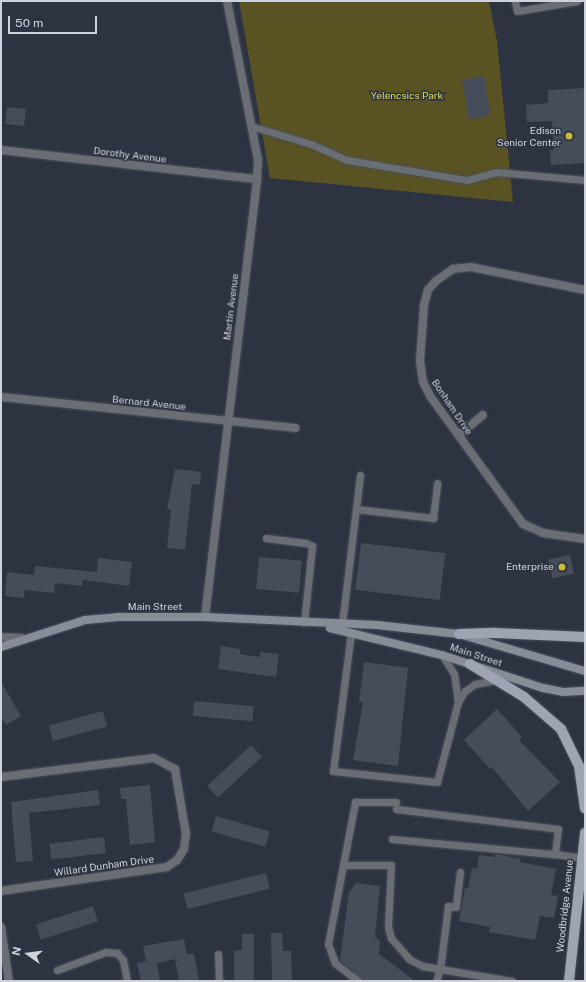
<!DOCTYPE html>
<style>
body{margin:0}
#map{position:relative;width:586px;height:982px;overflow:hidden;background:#2d3441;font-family:"Public Sans",sans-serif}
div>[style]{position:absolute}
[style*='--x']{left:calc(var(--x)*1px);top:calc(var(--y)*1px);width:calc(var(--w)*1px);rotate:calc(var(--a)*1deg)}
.green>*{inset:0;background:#595222}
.building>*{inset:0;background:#454c5a;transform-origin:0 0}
.roads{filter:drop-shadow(0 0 1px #4a505d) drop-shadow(0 0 1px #4a505d)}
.service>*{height:7px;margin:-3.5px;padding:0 3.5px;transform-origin:3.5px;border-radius:3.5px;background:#696d74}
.minor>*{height:8px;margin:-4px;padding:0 4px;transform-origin:4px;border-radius:4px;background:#696d74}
.secondary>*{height:8px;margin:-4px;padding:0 4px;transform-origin:4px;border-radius:4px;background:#878d97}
.primary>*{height:10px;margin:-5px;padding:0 5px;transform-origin:5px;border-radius:5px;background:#9da5b2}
.dots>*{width:11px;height:11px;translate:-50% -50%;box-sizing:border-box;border:2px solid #2d3441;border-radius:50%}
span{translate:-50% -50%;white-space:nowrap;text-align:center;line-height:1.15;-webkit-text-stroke:3px #2d3441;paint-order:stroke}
.park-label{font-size:10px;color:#e8d75e}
.poi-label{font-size:10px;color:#ced2db}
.right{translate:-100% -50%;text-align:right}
.street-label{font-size:10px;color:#ced2db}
.frame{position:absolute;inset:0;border:2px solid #ced2db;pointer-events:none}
.north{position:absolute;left:8px;top:934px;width:40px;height:40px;-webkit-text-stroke:3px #2d3441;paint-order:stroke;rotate:284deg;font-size:11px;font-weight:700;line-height:16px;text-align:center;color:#ced2db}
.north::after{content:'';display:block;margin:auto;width:14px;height:18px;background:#ced2db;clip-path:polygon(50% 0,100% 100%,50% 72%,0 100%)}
.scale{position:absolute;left:8px;top:16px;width:89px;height:18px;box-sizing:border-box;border:2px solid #ced2db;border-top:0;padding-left:5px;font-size:12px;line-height:14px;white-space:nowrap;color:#ced2db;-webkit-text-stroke:3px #2d3441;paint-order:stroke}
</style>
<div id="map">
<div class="green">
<div style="clip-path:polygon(239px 1px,489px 1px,497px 41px,513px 202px,270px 178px)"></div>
</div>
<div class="building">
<div style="left:484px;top:76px;width:40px;height:22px;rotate:81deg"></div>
<div style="clip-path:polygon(585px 88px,585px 163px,551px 165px,550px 150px,554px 150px,552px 121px,527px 122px,526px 105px,548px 103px,548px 90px)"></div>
<div style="left:7px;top:107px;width:19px;height:17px;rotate:6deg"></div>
<div style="clip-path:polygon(175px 469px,201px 472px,200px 485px,192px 484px,185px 550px,167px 548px,171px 509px,167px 509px)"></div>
<div style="left:361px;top:543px;width:85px;height:47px;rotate:7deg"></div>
<div style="left:570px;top:555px;width:19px;height:22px;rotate:78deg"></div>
<div style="left:259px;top:557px;width:43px;height:32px;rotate:5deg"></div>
<div style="clip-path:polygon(98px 558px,132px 562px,129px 586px,83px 580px,82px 586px,55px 583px,54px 593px,25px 590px,24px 598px,5px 596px,7px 572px,34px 575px,35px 566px,97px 572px)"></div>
<div style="clip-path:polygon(221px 646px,240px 649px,240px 654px,260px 657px,260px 652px,279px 654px,276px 677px,218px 669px)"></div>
<div style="clip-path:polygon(364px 662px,408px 668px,398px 766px,353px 760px,363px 702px,359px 702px)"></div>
<div style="clip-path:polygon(1px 682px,21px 716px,6px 725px,1px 717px)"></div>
<div style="left:194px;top:701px;width:60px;height:15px;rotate:5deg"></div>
<div style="clip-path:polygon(497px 709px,522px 737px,519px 740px,560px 782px,528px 811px,492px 767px,490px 769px,464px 740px)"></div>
<div style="left:103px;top:711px;width:16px;height:56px;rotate:75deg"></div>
<div style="left:251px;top:745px;width:16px;height:60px;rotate:47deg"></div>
<div style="clip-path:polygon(150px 785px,155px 842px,130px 845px,126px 799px,121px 799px,120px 788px)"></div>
<div style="clip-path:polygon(98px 790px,100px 805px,29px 813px,33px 861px,16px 862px,11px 802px)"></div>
<div style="left:216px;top:816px;width:56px;height:16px;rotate:16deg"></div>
<div style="left:104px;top:837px;width:16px;height:55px;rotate:83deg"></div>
<div style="clip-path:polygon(496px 854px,521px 859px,520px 862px,556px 869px,551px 895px,558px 896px,554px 918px,540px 916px,535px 940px,489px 932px,490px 927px,459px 921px,465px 888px,468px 888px,472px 868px,477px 869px,479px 855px,495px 857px)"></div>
<div style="left:266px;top:873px;width:16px;height:85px;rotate:76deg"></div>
<div style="clip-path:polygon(356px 883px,380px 886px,375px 937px,380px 941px,379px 954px,415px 981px,364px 981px,340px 961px,349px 892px)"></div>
<div style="left:93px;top:906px;width:16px;height:60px;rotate:72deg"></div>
<div style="clip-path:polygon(271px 933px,282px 933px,283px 951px,291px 951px,292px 981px,272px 981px)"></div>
<div style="clip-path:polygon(242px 934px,254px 934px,254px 981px,234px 981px,234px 951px,242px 950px)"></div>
<div style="clip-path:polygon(184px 939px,187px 954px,194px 954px,199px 981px,179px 981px,175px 959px,157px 963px,160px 981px,141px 981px,137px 963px,146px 961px,143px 946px)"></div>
</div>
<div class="roads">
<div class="service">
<div style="--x:515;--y:1;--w:10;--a:79"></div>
<div style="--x:517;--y:11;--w:61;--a:-9.5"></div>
<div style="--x:251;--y:126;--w:63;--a:16.7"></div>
<div style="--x:311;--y:144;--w:39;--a:24"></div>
<div style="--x:347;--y:160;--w:122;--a:9.5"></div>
<div style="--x:467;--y:180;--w:31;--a:-15"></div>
<div style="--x:497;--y:172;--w:88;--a:5.2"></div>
<div style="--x:356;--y:509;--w:78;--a:6.7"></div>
<div style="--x:433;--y:518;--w:35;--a:-83"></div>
<div style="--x:266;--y:538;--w:40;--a:7.1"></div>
<div style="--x:306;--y:543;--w:7;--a:27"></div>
<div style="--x:312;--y:546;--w:77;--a:95.9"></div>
<div style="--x:342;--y:624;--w:150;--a:-83.1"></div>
<div style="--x:351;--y:633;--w:139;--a:97.4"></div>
<div style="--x:333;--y:771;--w:105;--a:6"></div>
<div style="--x:437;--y:782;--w:83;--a:-75.3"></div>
<div style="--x:458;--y:702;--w:28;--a:-98"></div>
<div style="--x:454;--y:674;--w:22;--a:-122"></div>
<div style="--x:458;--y:702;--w:13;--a:-58"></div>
<div style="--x:465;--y:691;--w:12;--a:-35"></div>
<div style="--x:475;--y:684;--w:21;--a:-11"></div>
<div style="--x:396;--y:809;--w:163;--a:7"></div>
<div style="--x:558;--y:829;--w:25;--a:97"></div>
<div style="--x:555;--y:854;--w:27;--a:8"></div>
<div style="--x:392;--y:839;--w:164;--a:5.3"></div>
<div style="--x:343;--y:865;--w:48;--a:0"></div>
<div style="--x:391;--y:865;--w:62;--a:92.8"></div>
<div style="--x:388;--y:927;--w:11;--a:75"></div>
<div style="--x:391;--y:938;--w:28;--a:49"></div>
<div style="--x:409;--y:959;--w:16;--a:27"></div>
<div style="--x:423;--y:966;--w:17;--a:10"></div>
<div style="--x:440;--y:969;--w:13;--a:108"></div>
<div style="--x:460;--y:872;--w:35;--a:97"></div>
<div style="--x:456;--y:907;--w:8;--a:-173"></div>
<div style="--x:448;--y:906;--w:64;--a:97.2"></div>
<div style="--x:440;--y:969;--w:73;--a:9.5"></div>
<div style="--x:218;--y:954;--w:27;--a:88"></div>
<div style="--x:57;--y:970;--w:52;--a:-20.2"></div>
<div style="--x:106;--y:952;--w:11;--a:5"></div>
<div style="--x:117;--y:953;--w:9;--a:49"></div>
<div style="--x:123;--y:960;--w:21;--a:79"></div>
<div style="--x:358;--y:981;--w:29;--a:-142"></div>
<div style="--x:335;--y:963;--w:20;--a:-110"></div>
<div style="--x:328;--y:944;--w:145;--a:-79.2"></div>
<div style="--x:355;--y:802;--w:41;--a:0"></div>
</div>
<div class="minor">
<div style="--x:1;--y:150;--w:258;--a:6.5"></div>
<div style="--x:585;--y:290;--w:116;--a:-168.6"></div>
<div style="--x:471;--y:267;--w:18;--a:174"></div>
<div style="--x:453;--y:269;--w:21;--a:145"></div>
<div style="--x:436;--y:281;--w:12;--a:132"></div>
<div style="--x:428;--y:290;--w:16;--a:105"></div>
<div style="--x:424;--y:305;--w:56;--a:94.1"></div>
<div style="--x:420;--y:361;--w:21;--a:82"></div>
<div style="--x:423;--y:382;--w:16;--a:63"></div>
<div style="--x:430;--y:396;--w:158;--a:54"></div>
<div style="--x:523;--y:524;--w:22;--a:24"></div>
<div style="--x:543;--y:533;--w:42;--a:8.1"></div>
<div style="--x:1;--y:397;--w:296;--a:6"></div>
<div style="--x:459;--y:435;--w:31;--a:-40"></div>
<div style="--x:205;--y:617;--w:441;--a:-83.2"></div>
<div style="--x:257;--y:179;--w:19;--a:-87"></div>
<div style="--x:258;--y:160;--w:162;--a:-101"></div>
<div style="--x:1;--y:637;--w:21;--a:3"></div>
<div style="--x:1;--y:777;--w:154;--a:-7.1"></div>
<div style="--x:154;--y:758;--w:24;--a:28"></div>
<div style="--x:175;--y:769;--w:66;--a:80.4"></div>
<div style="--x:186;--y:834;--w:15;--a:98"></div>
<div style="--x:184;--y:849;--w:13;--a:122"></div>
<div style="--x:177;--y:860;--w:12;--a:145"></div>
<div style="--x:167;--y:867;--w:168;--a:171.8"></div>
<div style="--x:1;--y:927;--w:55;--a:81.6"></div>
</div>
<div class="secondary">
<div style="--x:330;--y:628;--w:115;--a:13.6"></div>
<div style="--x:442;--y:655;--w:106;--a:18.1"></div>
<div style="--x:543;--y:688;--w:20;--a:11"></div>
<div style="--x:563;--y:692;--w:22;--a:-3"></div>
<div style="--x:1;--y:647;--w:88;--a:-17.8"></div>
<div style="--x:85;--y:620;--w:33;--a:-5"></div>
<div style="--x:118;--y:617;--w:87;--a:0"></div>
<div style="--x:205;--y:617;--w:172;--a:2.7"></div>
<div style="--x:377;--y:625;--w:82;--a:6.3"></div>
<div style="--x:459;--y:634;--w:131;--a:16.4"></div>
</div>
<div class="primary">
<div style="--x:459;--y:634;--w:36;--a:-2"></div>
<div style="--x:495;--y:633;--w:90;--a:2.5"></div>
<div style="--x:470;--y:664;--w:63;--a:31.4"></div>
<div style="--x:524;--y:697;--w:49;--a:40.9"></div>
<div style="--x:561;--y:729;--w:41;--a:64.1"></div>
<div style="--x:579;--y:766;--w:43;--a:82.1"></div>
<div style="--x:569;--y:981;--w:149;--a:-83.8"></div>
</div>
</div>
<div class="dots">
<div style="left:569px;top:136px;background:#cbba39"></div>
<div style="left:562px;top:567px;background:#cbba39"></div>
</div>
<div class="park-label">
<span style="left:407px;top:96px">Yelencsics Park</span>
</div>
<div class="poi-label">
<span class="right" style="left:561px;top:136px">Edison<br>Senior Center</span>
<span class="right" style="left:554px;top:567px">Enterprise</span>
</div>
<div class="street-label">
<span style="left:130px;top:155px;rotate:7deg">Dorothy Avenue</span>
<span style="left:231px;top:307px;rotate:-83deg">Martin Avenue</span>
<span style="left:149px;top:403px;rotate:6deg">Bernard Avenue</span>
<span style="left:452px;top:407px;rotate:56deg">Bonham Drive</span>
<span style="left:155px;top:607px">Main Street</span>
<span style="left:476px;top:655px;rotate:18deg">Main Street</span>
<span style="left:104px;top:866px;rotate:-8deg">Willard Dunham Drive</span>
<span style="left:565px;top:906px;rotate:-84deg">Woodbridge Avenue</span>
</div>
<div class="frame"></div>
<div class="north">N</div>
<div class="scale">50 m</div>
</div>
